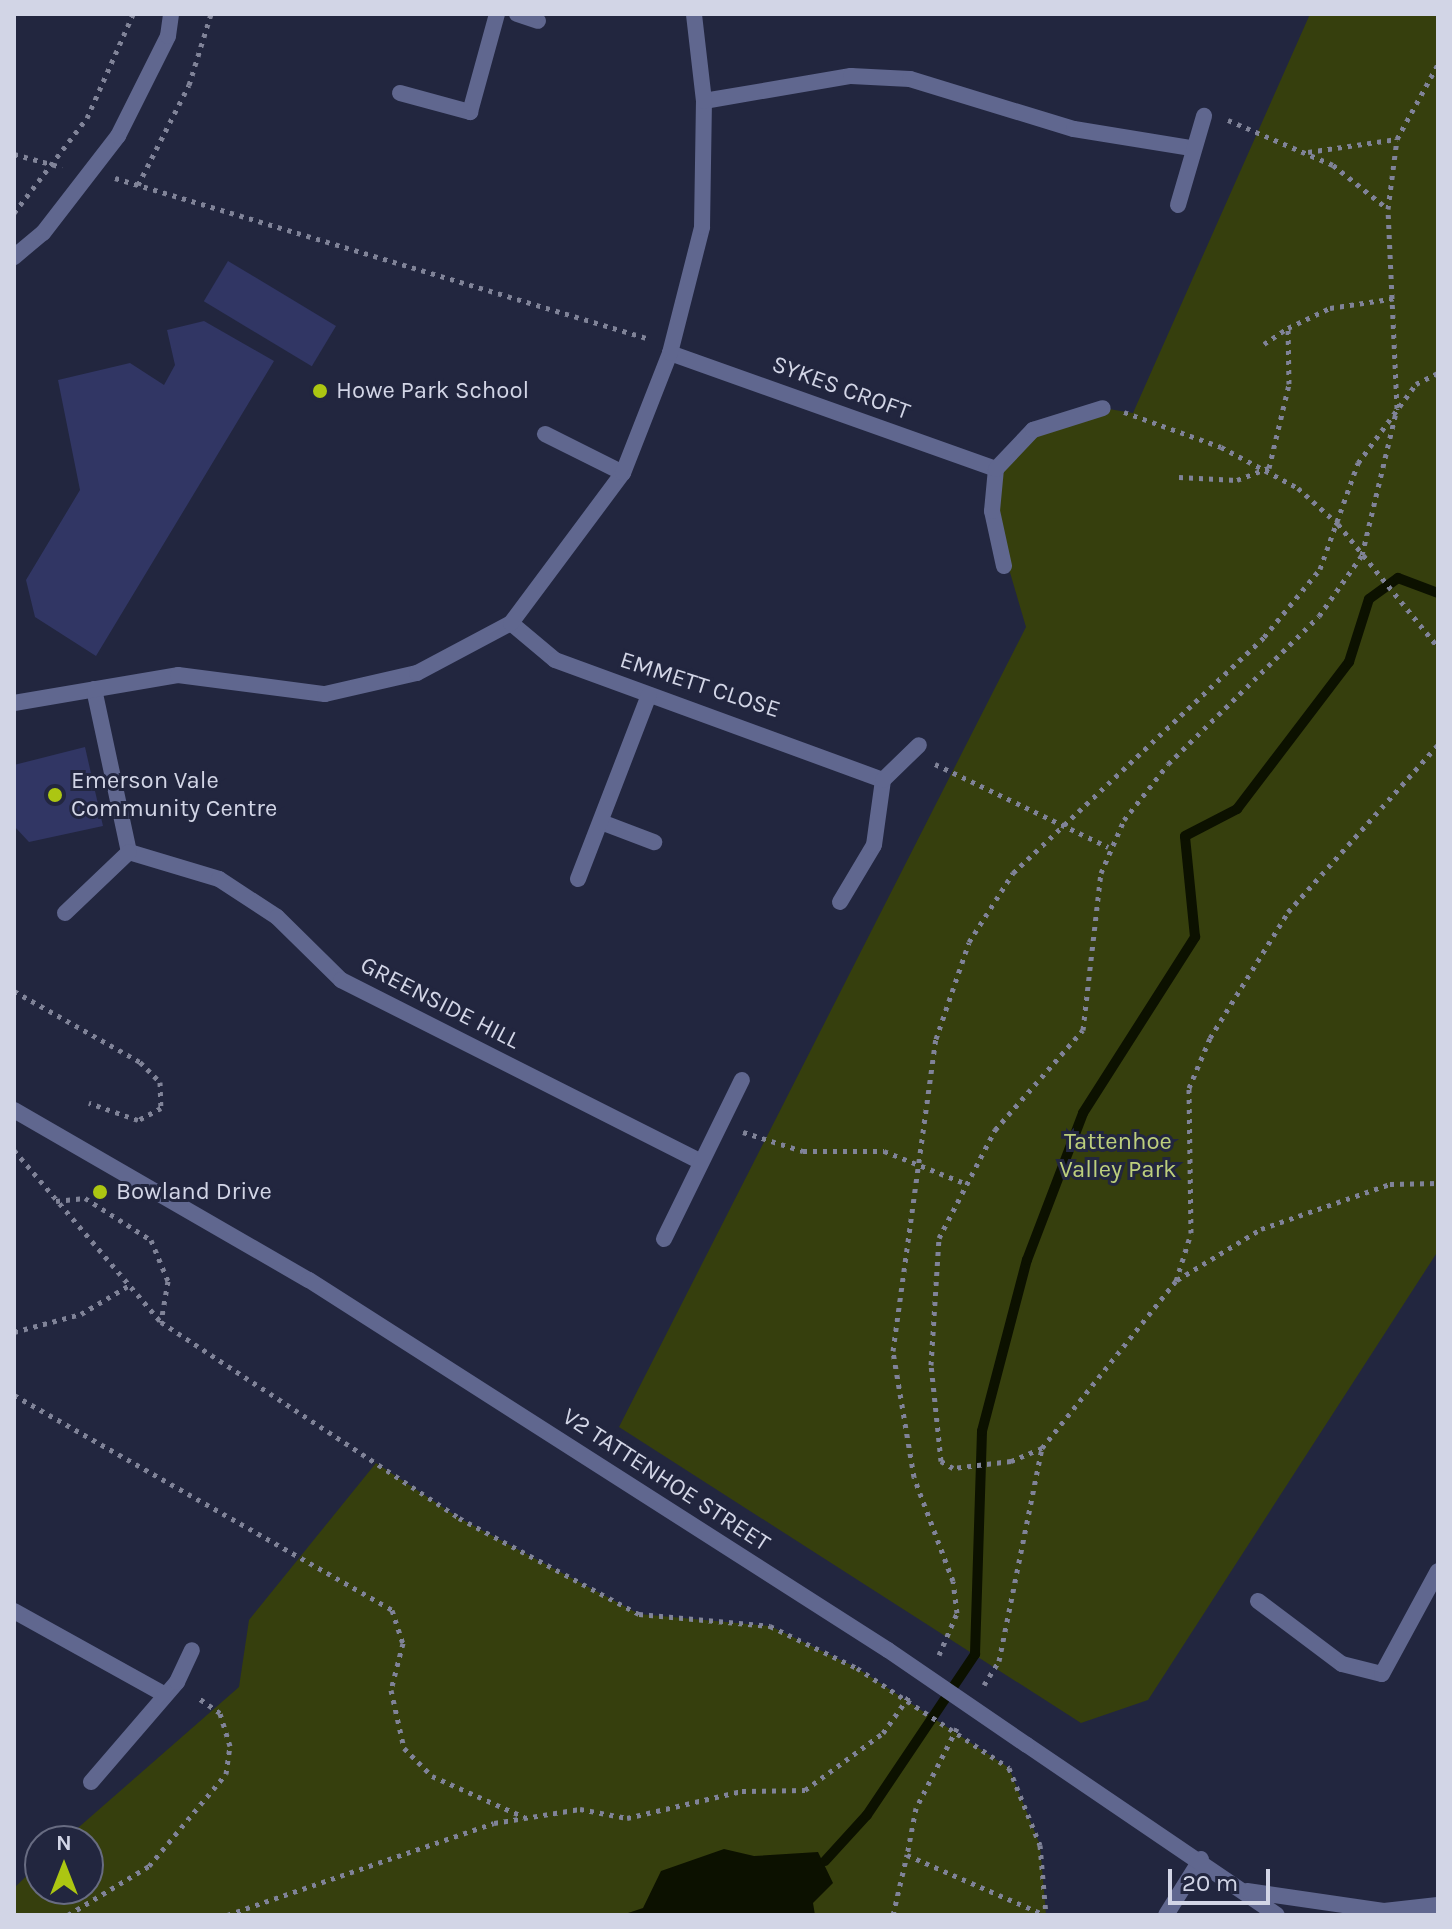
<!DOCTYPE html>
<style>
body{margin:0}
#map{position:relative;width:1452px;height:1929px;overflow:hidden;background:#22263f;font-family:Karla,sans-serif}
div>[style]{position:absolute}
[style*='--x']{left:calc(var(--x)*1px);top:calc(var(--y)*1px);width:calc(var(--w)*1px);rotate:calc(var(--a)*1deg)}
.green>*{inset:0;background:#363f0d}
.water>*{inset:0;background:#0c1100}
.stream>*{height:10px;margin:-5px;padding:0 5px;transform-origin:5px;border-radius:5px;background:#0c1100}
.building>*{inset:0;background:#313664;transform-origin:0 0}
.path>*{height:5px;margin-top:-2.5px;transform-origin:0;background:repeating-linear-gradient(90deg,#808398 0 4px,transparent 0 10px)}
.service>*{height:16px;margin:-8px;padding:0 8px;transform-origin:8px;border-radius:8px;background:#60678f}
.minor>*{height:16px;margin:-8px;padding:0 8px;transform-origin:8px;border-radius:8px;background:#60678f}
.tertiary>*{height:16px;margin:-8px;padding:0 8px;transform-origin:8px;border-radius:8px;background:#60678f}
.path-bridge>*{height:5px;margin-top:-2.5px;transform-origin:0;background:repeating-linear-gradient(90deg,#808398 0 4px,transparent 0 10px)}
.tertiary-bridge>*{height:16px;margin:-8px;padding:0 8px;transform-origin:8px;border-radius:8px;background:#60678f}
.dots>*{width:22px;height:22px;translate:-50% -50%;box-sizing:border-box;border:4px solid #22263f;border-radius:50%}
span{translate:-50% -50%;white-space:nowrap;text-align:center;line-height:1.15;-webkit-text-stroke:6px #22263f;paint-order:stroke}
.street-label{font-size:24px;color:#d2d5e6}
.poi-label{font-size:24px;color:#d2d5e6}
.left{translate:0 -50%;text-align:left}
.park-label{font-size:24px;color:#bdcf7c}
.frame{position:absolute;inset:0;border:16px solid #d2d5e6;pointer-events:none}
.north{position:absolute;left:24px;top:1825px;width:80px;height:80px;box-sizing:border-box;background:#22263f;border:2px solid #686c82;border-radius:50%;rotate:0deg;font-size:22px;font-weight:700;line-height:32px;text-align:center;color:#d2d5e6}
.north::after{content:'';display:block;margin:auto;width:28px;height:36px;background:#acc612;clip-path:polygon(50% 0,100% 100%,50% 72%,0 100%)}
.scale{position:absolute;left:1168px;top:1869px;width:102px;height:36px;box-sizing:border-box;border:4px solid #d2d5e6;border-top:0;padding-left:10px;font-size:24px;line-height:28px;white-space:nowrap;color:#d2d5e6;-webkit-text-stroke:6px #22263f;paint-order:stroke}
</style>
<div id="map">
<div class="green">
<div style="clip-path:polygon(1310px 14px,1438px 14px,1438px 1251px,1148px 1700px,1081px 1723px,619px 1427px,1026px 627px,992px 511px,1011px 447px,1103px 408px,1133px 413px)"></div>
<div style="clip-path:polygon(376px 1463px,459px 1518px,639px 1614px,770px 1626px,857px 1668px,1009px 1768px,1040px 1845px,1046px 1915px,14px 1915px,14px 1888px,40px 1863px,40px 1889px,88px 1889px,88px 1841px,63px 1841px,239px 1687px,249px 1620px)"></div>
</div>
<div class="water">
<div style="clip-path:polygon(724px 1849px,754px 1856px,818px 1852px,833px 1883px,813px 1903px,815px 1915px,622px 1915px,643px 1908px,661px 1871px)"></div>
</div>
<div class="stream">
<div style="--x:825;--y:1861;--w:62;--a:-47.6"></div>
<div style="--x:867;--y:1815;--w:194;--a:-56.1"></div>
<div style="--x:975;--y:1654;--w:223;--a:-88.2"></div>
<div style="--x:982;--y:1431;--w:177;--a:-75.3"></div>
<div style="--x:1027;--y:1260;--w:157;--a:-69.1"></div>
<div style="--x:1083;--y:1113;--w:209;--a:-57.5"></div>
<div style="--x:1195;--y:937;--w:101;--a:-95.7"></div>
<div style="--x:1185;--y:836;--w:59;--a:-27.4"></div>
<div style="--x:1237;--y:809;--w:185;--a:-52.7"></div>
<div style="--x:1349;--y:662;--w:66;--a:-72.4"></div>
<div style="--x:1369;--y:599;--w:36;--a:-36"></div>
<div style="--x:1398;--y:578;--w:43;--a:20.6"></div>
</div>
<div class="building">
<div style="left:228px;top:261px;width:126px;height:47px;rotate:31deg"></div>
<div style="clip-path:polygon(204px 321px,274px 361px,96px 656px,35px 617px,26px 580px,80px 490px,58px 380px,130px 363px,164px 385px,175px 365px,167px 330px)"></div>
<div style="clip-path:polygon(85px 747px,103px 826px,29px 842px,14px 826px,14px 765px)"></div>
</div>
<div class="path">
<div style="--x:1228;--y:120;--w:114;--a:23.2"></div>
<div style="--x:1333;--y:165;--w:70;--a:38.7"></div>
<div style="--x:1308;--y:152;--w:90;--a:-8.3"></div>
<div style="--x:14;--y:154;--w:50;--a:15.2"></div>
<div style="--x:115;--y:178;--w:559;--a:16.75"></div>
<div style="--x:138;--y:185;--w:112;--a:-63"></div>
<div style="--x:189;--y:85;--w:74;--a:-72.8"></div>
<div style="--x:14;--y:213;--w:120;--a:-52.5"></div>
<div style="--x:87;--y:118;--w:114;--a:-66.1"></div>
<div style="--x:1264;--y:344;--w:29;--a:-34"></div>
<div style="--x:1124;--y:412;--w:103;--a:19.8"></div>
<div style="--x:1221;--y:447;--w:87;--a:28"></div>
<div style="--x:1298;--y:488;--w:54;--a:42"></div>
<div style="--x:1338;--y:524;--w:159;--a:50.9"></div>
<div style="--x:1179;--y:477;--w:58;--a:3"></div>
<div style="--x:1237;--y:480;--w:34;--a:-21"></div>
<div style="--x:1269;--y:468;--w:86;--a:-76.6"></div>
<div style="--x:1289;--y:384;--w:56;--a:-91"></div>
<div style="--x:1288;--y:328;--w:47;--a:-25.5"></div>
<div style="--x:1330;--y:308;--w:67;--a:-8.6"></div>
<div style="--x:935;--y:764;--w:192;--a:25.6"></div>
<div style="--x:14;--y:991;--w:145;--a:29.4"></div>
<div style="--x:140;--y:1062;--w:28;--a:45"></div>
<div style="--x:160;--y:1082;--w:26;--a:88"></div>
<div style="--x:161;--y:1108;--w:26;--a:152"></div>
<div style="--x:138;--y:1120;--w:52;--a:-160.9"></div>
<div style="--x:743;--y:1132;--w:63;--a:17.6"></div>
<div style="--x:803;--y:1151;--w:81;--a:0"></div>
<div style="--x:884;--y:1151;--w:84;--a:21.7"></div>
<div style="--x:14;--y:1150;--w:226;--a:49.5"></div>
<div style="--x:161;--y:1322;--w:357;--a:33.3"></div>
<div style="--x:459;--y:1518;--w:204;--a:28.1"></div>
<div style="--x:639;--y:1614;--w:132;--a:5.2"></div>
<div style="--x:770;--y:1626;--w:97;--a:25.8"></div>
<div style="--x:56;--y:1201;--w:29;--a:-6"></div>
<div style="--x:85;--y:1198;--w:78;--a:32.5"></div>
<div style="--x:151;--y:1240;--w:44;--a:67.5"></div>
<div style="--x:168;--y:1281;--w:42;--a:99.7"></div>
<div style="--x:1177;--y:1280;--w:98;--a:-31.3"></div>
<div style="--x:1261;--y:1229;--w:137;--a:-19.2"></div>
<div style="--x:1390;--y:1184;--w:48;--a:-1.2"></div>
<div style="--x:14;--y:1332;--w:69;--a:-15"></div>
<div style="--x:81;--y:1314;--w:55;--a:-30.8"></div>
<div style="--x:14;--y:1395;--w:435;--a:29.6"></div>
<div style="--x:392;--y:1610;--w:35;--a:72"></div>
<div style="--x:403;--y:1643;--w:49;--a:104.3"></div>
<div style="--x:391;--y:1690;--w:59;--a:77.4"></div>
<div style="--x:404;--y:1748;--w:40;--a:45"></div>
<div style="--x:432;--y:1776;--w:101;--a:24"></div>
<div style="--x:1042;--y:1448;--w:34;--a:157"></div>
<div style="--x:1011;--y:1461;--w:58;--a:173.1"></div>
<div style="--x:953;--y:1468;--w:14;--a:-150"></div>
<div style="--x:941;--y:1461;--w:97;--a:-95.9"></div>
<div style="--x:931;--y:1365;--w:127;--a:-86.4"></div>
<div style="--x:939;--y:1238;--w:122;--a:-62.6"></div>
<div style="--x:995;--y:1130;--w:133;--a:-48.7"></div>
<div style="--x:1083;--y:1030;--w:158;--a:-83.5"></div>
<div style="--x:1101;--y:873;--w:58;--a:-66.5"></div>
<div style="--x:1124;--y:820;--w:71;--a:-51.8"></div>
<div style="--x:1168;--y:764;--w:211;--a:-44.4"></div>
<div style="--x:1319;--y:616;--w:75;--a:-54.8"></div>
<div style="--x:1362;--y:555;--w:151;--a:-76.6"></div>
<div style="--x:1397;--y:408;--w:199;--a:-92.6"></div>
<div style="--x:1388;--y:209;--w:71;--a:-82.7"></div>
<div style="--x:1397;--y:139;--w:85;--a:-61.3"></div>
<div style="--x:939;--y:1655;--w:46;--a:-66.8"></div>
<div style="--x:957;--y:1613;--w:32;--a:-97"></div>
<div style="--x:953;--y:1581;--w:111;--a:-110.6"></div>
<div style="--x:914;--y:1477;--w:128;--a:-99.5"></div>
<div style="--x:893;--y:1351;--w:315;--a:-82.2"></div>
<div style="--x:936;--y:1039;--w:102;--a:-71.2"></div>
<div style="--x:969;--y:942;--w:82;--a:-57.5"></div>
<div style="--x:1013;--y:873;--w:345;--a:-43.2"></div>
<div style="--x:1264;--y:637;--w:88;--a:-50.5"></div>
<div style="--x:1320;--y:569;--w:113;--a:-70.3"></div>
<div style="--x:1358;--y:463;--w:98;--a:-53.7"></div>
<div style="--x:1416;--y:384;--w:25;--a:-27"></div>
<div style="--x:984;--y:1685;--w:28;--a:-58"></div>
<div style="--x:999;--y:1661;--w:217;--a:-78.6"></div>
<div style="--x:1042;--y:1448;--w:214;--a:-51.3"></div>
<div style="--x:1176;--y:1281;--w:50;--a:-72.6"></div>
<div style="--x:1191;--y:1233;--w:145;--a:-90.8"></div>
<div style="--x:1189;--y:1088;--w:54;--a:-67.2"></div>
<div style="--x:1210;--y:1038;--w:148;--a:-58.2"></div>
<div style="--x:1288;--y:912;--w:224;--a:-48.1"></div>
<div style="--x:957;--y:1728;--w:90;--a:117.1"></div>
<div style="--x:916;--y:1808;--w:48;--a:100.8"></div>
<div style="--x:907;--y:1855;--w:150;--a:23.5"></div>
<div style="--x:1009;--y:1768;--w:83;--a:68.1"></div>
<div style="--x:1040;--y:1845;--w:70;--a:85.1"></div>
<div style="--x:68;--y:1915;--w:95;--a:-31.2"></div>
<div style="--x:149;--y:1866;--w:120;--a:-50.1"></div>
<div style="--x:226;--y:1774;--w:28;--a:-82"></div>
<div style="--x:230;--y:1746;--w:34;--a:-107"></div>
<div style="--x:220;--y:1713;--w:29;--a:-145"></div>
<div style="--x:227;--y:1915;--w:282;--a:-19"></div>
<div style="--x:494;--y:1823;--w:87;--a:-9.2"></div>
<div style="--x:580;--y:1809;--w:48;--a:10.8"></div>
<div style="--x:627;--y:1818;--w:118;--a:-13.2"></div>
<div style="--x:742;--y:1791;--w:63;--a:-0.9"></div>
<div style="--x:805;--y:1790;--w:97;--a:-36.2"></div>
<div style="--x:883;--y:1733;--w:47;--a:-54.6"></div>
<div style="--x:893;--y:1915;--w:62;--a:-76.9"></div>
</div>
<div class="service">
<div style="--x:545;--y:434;--w:87;--a:26.6"></div>
</div>
<div class="minor">
<div style="--x:517;--y:14;--w:22;--a:18"></div>
<div style="--x:400;--y:93;--w:73;--a:15.2"></div>
<div style="--x:470;--y:112;--w:102;--a:-74.6"></div>
<div style="--x:704;--y:101;--w:149;--a:-9.7"></div>
<div style="--x:851;--y:76;--w:59;--a:2.9"></div>
<div style="--x:910;--y:79;--w:171;--a:17"></div>
<div style="--x:1074;--y:129;--w:119;--a:9.2"></div>
<div style="--x:1178;--y:205;--w:93;--a:-73.7"></div>
<div style="--x:14;--y:257;--w:38;--a:-40"></div>
<div style="--x:43;--y:233;--w:123;--a:-52.3"></div>
<div style="--x:118;--y:136;--w:112;--a:-63.4"></div>
<div style="--x:168;--y:36;--w:22;--a:-82"></div>
<div style="--x:670;--y:353;--w:346;--a:19.6"></div>
<div style="--x:1004;--y:566;--w:56;--a:-102.3"></div>
<div style="--x:992;--y:511;--w:42;--a:-84.6"></div>
<div style="--x:996;--y:469;--w:54;--a:-46.5"></div>
<div style="--x:1033;--y:430;--w:73;--a:-17.4"></div>
<div style="--x:511;--y:623;--w:57;--a:40.1"></div>
<div style="--x:555;--y:660;--w:349;--a:20.1"></div>
<div style="--x:94;--y:689;--w:167;--a:77.9"></div>
<div style="--x:129;--y:852;--w:94;--a:16.7"></div>
<div style="--x:219;--y:879;--w:69;--a:33.2"></div>
<div style="--x:277;--y:917;--w:90;--a:44.5"></div>
<div style="--x:341;--y:980;--w:402;--a:26.8"></div>
<div style="--x:14;--y:703;--w:166;--a:-9.7"></div>
<div style="--x:178;--y:675;--w:148;--a:7.4"></div>
<div style="--x:325;--y:694;--w:94;--a:-12.9"></div>
<div style="--x:417;--y:673;--w:106;--a:-28"></div>
<div style="--x:511;--y:623;--w:187;--a:-53.3"></div>
<div style="--x:623;--y:473;--w:129;--a:-68.6"></div>
<div style="--x:670;--y:353;--w:130;--a:-75.7"></div>
<div style="--x:702;--y:227;--w:126;--a:-89.1"></div>
<div style="--x:704;--y:101;--w:88;--a:-96.6"></div>
<div style="--x:601;--y:822;--w:57;--a:20.7"></div>
<div style="--x:578;--y:879;--w:197;--a:-68.9"></div>
<div style="--x:840;--y:902;--w:66;--a:-59.2"></div>
<div style="--x:874;--y:845;--w:66;--a:-82.1"></div>
<div style="--x:883;--y:780;--w:50;--a:-44.2"></div>
<div style="--x:65;--y:913;--w:88;--a:-43.6"></div>
<div style="--x:664;--y:1239;--w:177;--a:-63.9"></div>
<div style="--x:1258;--y:1601;--w:105;--a:36.9"></div>
<div style="--x:1342;--y:1664;--w:41;--a:14"></div>
<div style="--x:1382;--y:1674;--w:117;--a:-61.5"></div>
<div style="--x:14;--y:1611;--w:171;--a:29"></div>
<div style="--x:91;--y:1782;--w:132;--a:-49.3"></div>
<div style="--x:177;--y:1682;--w:35;--a:-65"></div>
<div style="--x:1166;--y:1915;--w:66;--a:-58"></div>
</div>
<div class="tertiary">
<div style="--x:14;--y:1110;--w:340;--a:30"></div>
<div style="--x:309;--y:1280;--w:687;--a:32.58"></div>
<div style="--x:1027;--y:1745;--w:302;--a:34.2"></div>
<div style="--x:1247;--y:1891;--w:138;--a:8.3"></div>
<div style="--x:1384;--y:1911;--w:54;--a:-6.3"></div>
</div>
<div class="path-bridge">
<div style="--x:857;--y:1668;--w:182;--a:33.3"></div>
</div>
<div class="tertiary-bridge">
<div style="--x:888;--y:1650;--w:168;--a:34.4"></div>
</div>
<div class="dots">
<div style="left:320px;top:391px;background:#acc612"></div>
<div style="left:55px;top:795px;background:#acc612"></div>
<div style="left:100px;top:1192px;background:#acc612"></div>
</div>
<div class="street-label">
<span style="left:841px;top:388px;rotate:20deg">SYKES CROFT</span>
<span style="left:700px;top:685px;rotate:18deg">EMMETT CLOSE</span>
<span style="left:440px;top:1003px;rotate:27deg">GREENSIDE HILL</span>
<span style="left:666px;top:1480px;rotate:33deg">V2 TATTENHOE STREET</span>
</div>
<div class="poi-label">
<span class="left" style="left:336px;top:391px">Howe Park School</span>
<span class="left" style="left:71px;top:795px">Emerson Vale<br>Community Centre</span>
<span class="left" style="left:116px;top:1192px">Bowland Drive</span>
</div>
<div class="park-label">
<span style="left:1118px;top:1156px">Tattenhoe<br>Valley Park</span>
</div>
<div class="frame"></div>
<div class="north">N</div>
<div class="scale">20 m</div>
</div>
